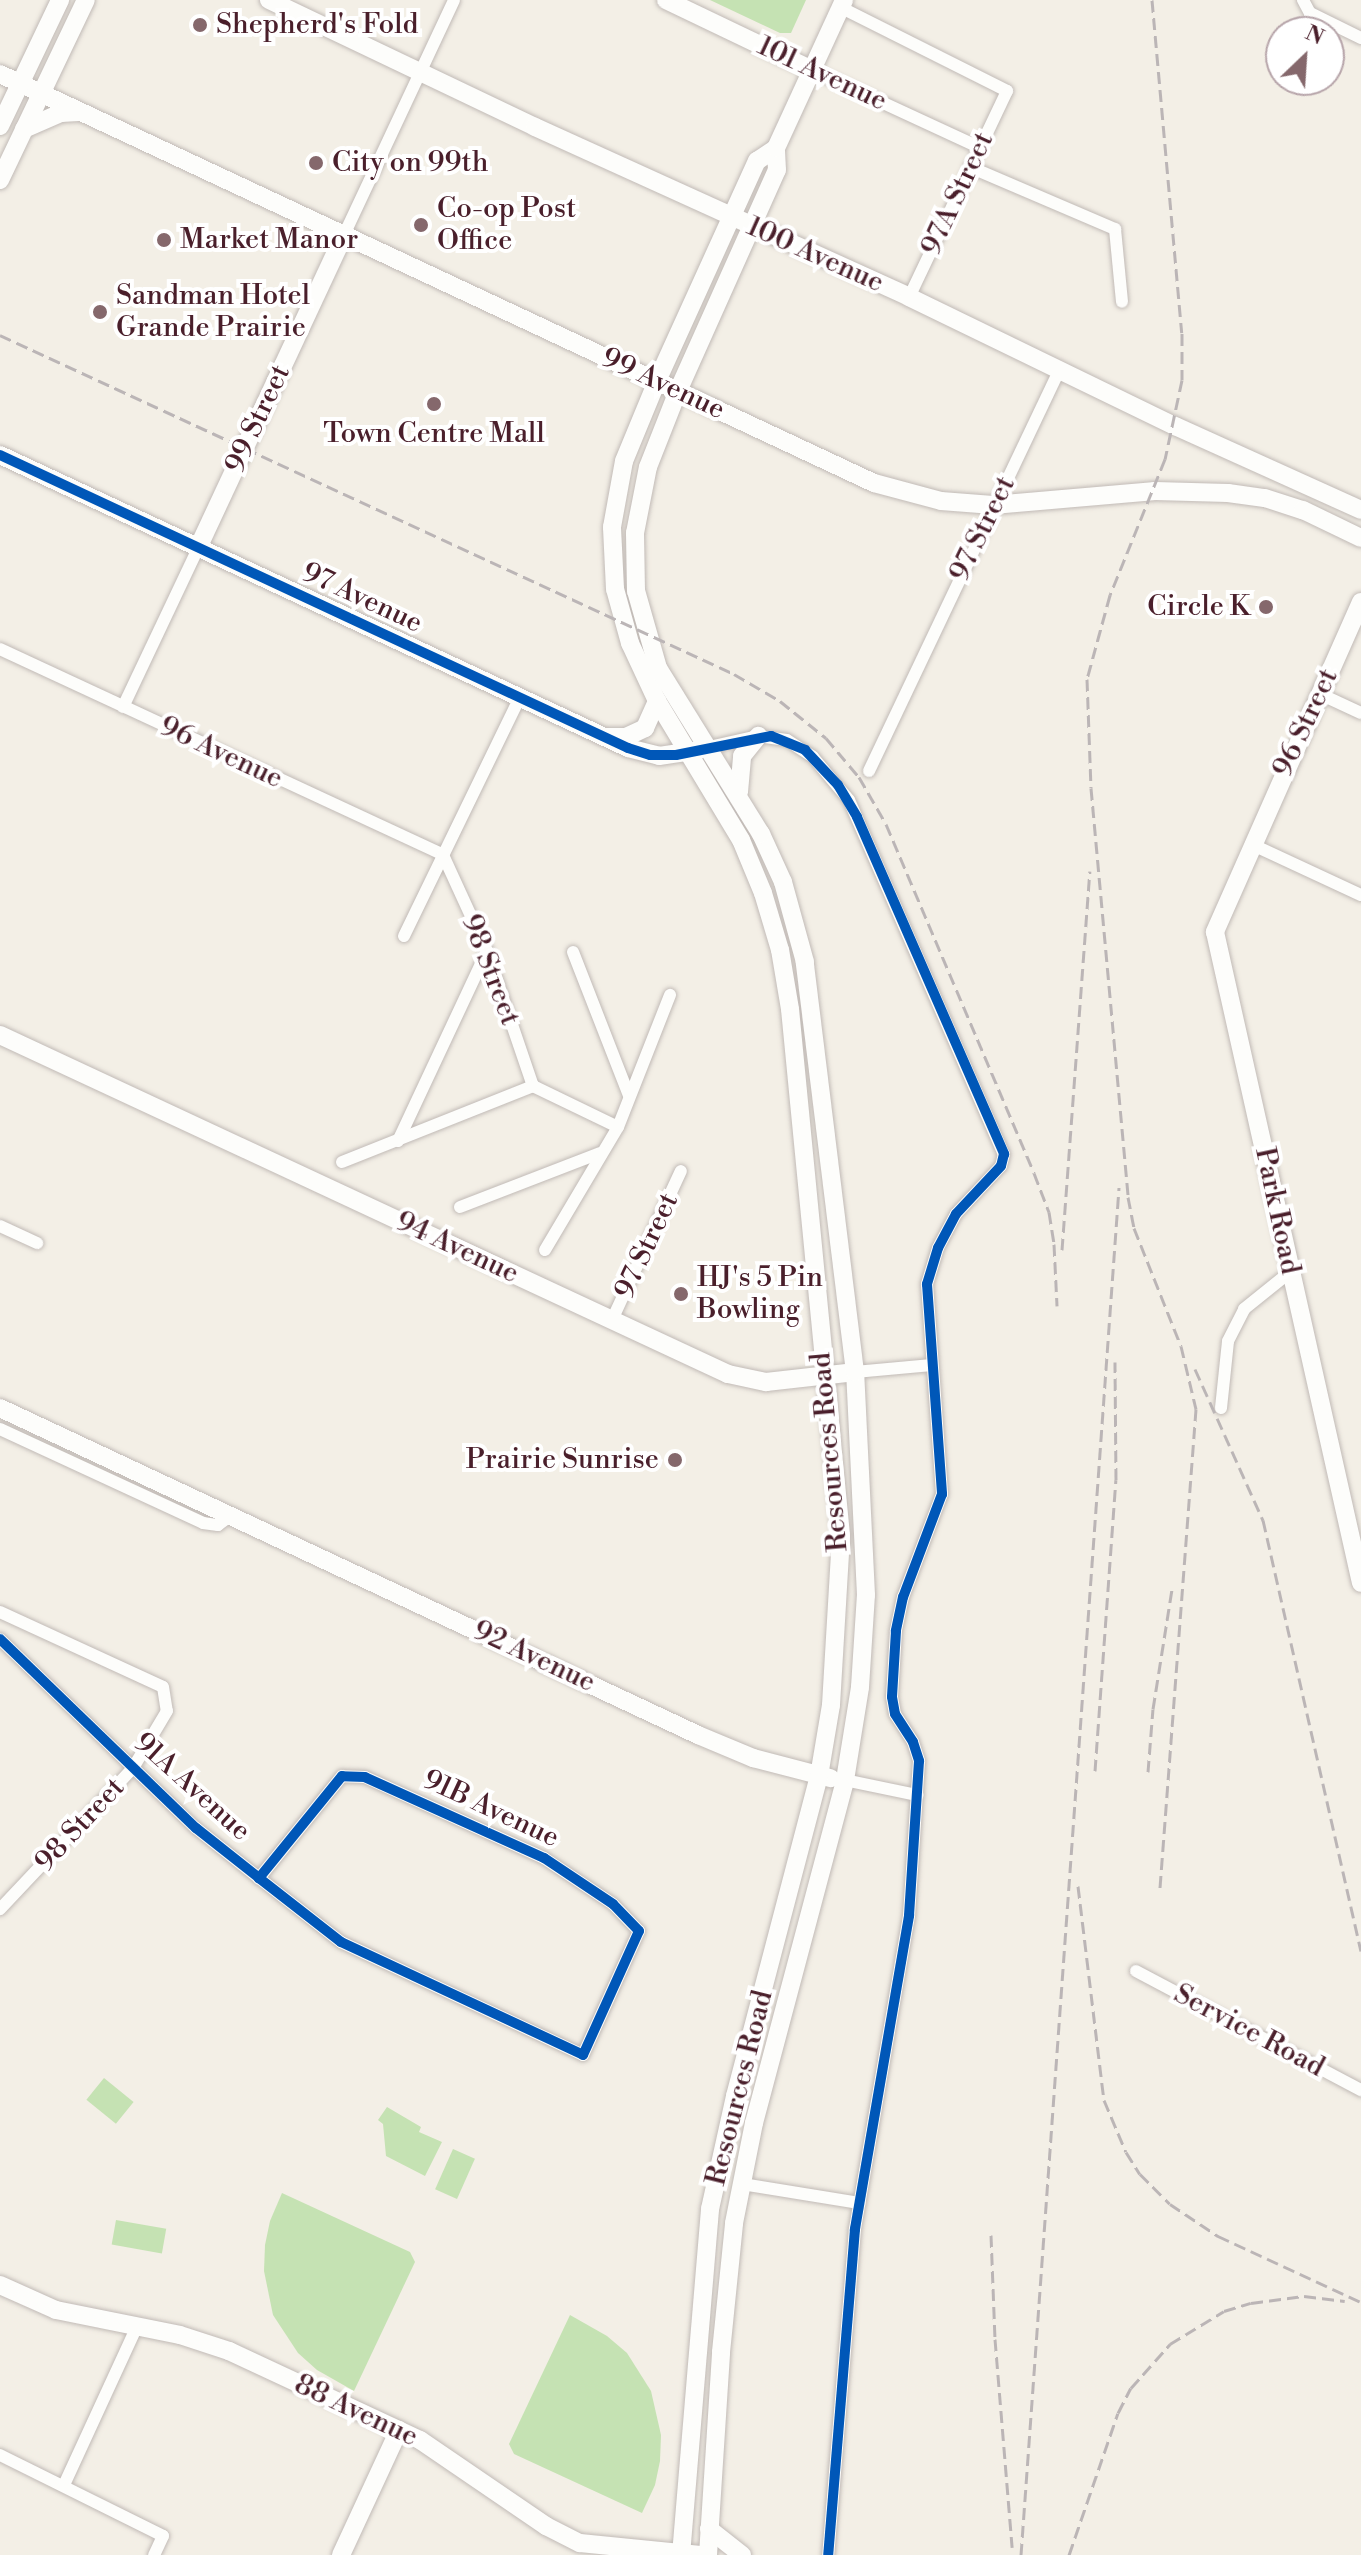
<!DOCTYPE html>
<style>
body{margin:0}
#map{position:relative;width:1361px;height:2555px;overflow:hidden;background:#f3efe6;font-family:"Libre Bodoni",serif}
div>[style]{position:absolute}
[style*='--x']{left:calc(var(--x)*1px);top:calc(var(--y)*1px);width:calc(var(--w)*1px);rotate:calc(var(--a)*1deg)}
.green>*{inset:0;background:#c5e2b3;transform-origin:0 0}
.roads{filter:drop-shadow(0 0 2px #c1bab6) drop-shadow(0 0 2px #c1bab6)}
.street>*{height:12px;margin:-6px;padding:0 6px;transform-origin:6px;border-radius:6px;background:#fdfdfb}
.secondary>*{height:18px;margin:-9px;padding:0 9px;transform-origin:9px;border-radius:9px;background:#fdfdfb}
.rail>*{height:3px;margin-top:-1.5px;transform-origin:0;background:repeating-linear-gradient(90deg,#bbb5b6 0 12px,transparent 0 18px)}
.cycleway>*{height:10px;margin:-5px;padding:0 5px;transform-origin:5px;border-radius:5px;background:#0057b8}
.dots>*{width:22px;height:22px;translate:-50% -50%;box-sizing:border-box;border:4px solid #fff;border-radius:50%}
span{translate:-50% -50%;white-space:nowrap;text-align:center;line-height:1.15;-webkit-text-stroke:8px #fff;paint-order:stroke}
.poi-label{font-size:28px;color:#4a1f2b}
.left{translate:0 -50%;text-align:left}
.right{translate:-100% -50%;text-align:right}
.street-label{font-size:28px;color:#4a1f2b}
.north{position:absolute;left:1265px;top:16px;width:80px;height:80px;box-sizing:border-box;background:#fff;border:2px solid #b7a5aa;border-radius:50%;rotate:25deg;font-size:22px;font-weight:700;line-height:32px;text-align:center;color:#4a1f2b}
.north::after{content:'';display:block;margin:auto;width:28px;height:36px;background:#85686c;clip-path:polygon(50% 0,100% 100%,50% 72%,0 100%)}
</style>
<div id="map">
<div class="green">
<div style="clip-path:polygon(710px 0,806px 0,791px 33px,780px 33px)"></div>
<div style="left:104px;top:2078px;width:38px;height:28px;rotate:39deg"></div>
<div style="clip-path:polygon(387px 2107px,421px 2127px,419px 2132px,442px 2142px,425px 2176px,386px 2156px,383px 2124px,378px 2120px)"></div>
<div style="left:453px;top:2149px;width:24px;height:44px;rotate:24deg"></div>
<div style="clip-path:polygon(282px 2193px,410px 2252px,415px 2262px,354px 2391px,317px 2370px,298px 2353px,273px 2315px,264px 2271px,265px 2245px,270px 2221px)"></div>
<div style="left:116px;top:2220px;width:51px;height:25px;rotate:10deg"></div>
<div style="clip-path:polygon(570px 2315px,607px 2336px,627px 2353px,651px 2391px,661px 2435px,660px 2461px,655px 2485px,642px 2513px,514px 2454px,509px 2444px)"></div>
</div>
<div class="roads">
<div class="street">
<div style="--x:1303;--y:0;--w:15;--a:62"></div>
<div style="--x:1310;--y:13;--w:57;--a:26.1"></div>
<div style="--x:840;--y:7;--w:187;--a:26.7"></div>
<div style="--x:1007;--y:91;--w:228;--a:115.4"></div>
<div style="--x:812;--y:70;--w:184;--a:24.8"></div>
<div style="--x:970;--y:167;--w:158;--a:23.2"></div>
<div style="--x:1115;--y:229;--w:73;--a:84.5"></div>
<div style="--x:344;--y:235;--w:259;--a:-64.9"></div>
<div style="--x:0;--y:649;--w:489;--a:24.9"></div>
<div style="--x:1320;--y:694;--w:45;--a:24.9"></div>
<div style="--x:123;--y:707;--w:176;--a:-64.7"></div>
<div style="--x:709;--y:747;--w:50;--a:-12.7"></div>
<div style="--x:758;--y:736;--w:29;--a:8"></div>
<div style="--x:787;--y:740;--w:31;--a:33"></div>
<div style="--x:813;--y:757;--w:56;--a:50.1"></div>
<div style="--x:849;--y:800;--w:386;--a:66.4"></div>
<div style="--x:1004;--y:1154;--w:12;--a:104"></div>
<div style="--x:1001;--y:1166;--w:66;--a:133.2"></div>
<div style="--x:956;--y:1214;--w:38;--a:118"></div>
<div style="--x:938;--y:1248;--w:38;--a:107"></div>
<div style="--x:927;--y:1284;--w:211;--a:85.9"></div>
<div style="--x:942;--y:1494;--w:110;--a:110.7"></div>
<div style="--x:903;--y:1597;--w:35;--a:102"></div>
<div style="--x:896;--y:1631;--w:66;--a:93.5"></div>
<div style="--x:892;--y:1697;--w:17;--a:80"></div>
<div style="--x:895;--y:1714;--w:33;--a:57"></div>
<div style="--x:913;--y:1742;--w:20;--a:72"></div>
<div style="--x:919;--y:1761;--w:155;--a:93.7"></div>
<div style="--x:909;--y:1916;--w:318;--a:99.8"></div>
<div style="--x:855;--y:2229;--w:327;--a:94.7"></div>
<div style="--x:869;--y:771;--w:444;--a:-64.6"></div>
<div style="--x:1251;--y:844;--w:121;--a:24.9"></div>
<div style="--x:443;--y:855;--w:106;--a:65.4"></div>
<div style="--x:487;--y:951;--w:143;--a:71.2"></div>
<div style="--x:404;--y:936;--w:263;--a:-64.1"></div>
<div style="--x:573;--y:952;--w:155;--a:68.7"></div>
<div style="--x:398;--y:1141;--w:210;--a:-64.9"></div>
<div style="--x:342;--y:1162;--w:206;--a:-21.7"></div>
<div style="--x:533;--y:1086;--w:94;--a:25.8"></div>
<div style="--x:460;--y:1207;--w:150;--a:-21.1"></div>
<div style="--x:0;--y:1226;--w:41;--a:24.7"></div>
<div style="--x:545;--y:1250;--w:143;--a:-59.3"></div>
<div style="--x:618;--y:1127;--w:142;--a:-68.5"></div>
<div style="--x:612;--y:1320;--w:164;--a:-65.2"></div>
<div style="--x:855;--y:1372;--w:77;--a:-5.2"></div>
<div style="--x:1221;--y:1408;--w:67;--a:-84"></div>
<div style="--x:1228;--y:1341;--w:36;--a:-63"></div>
<div style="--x:1244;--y:1309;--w:59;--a:-38.8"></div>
<div style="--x:0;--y:1429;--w:224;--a:24.8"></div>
<div style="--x:203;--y:1523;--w:15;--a:8"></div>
<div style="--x:218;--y:1525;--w:15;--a:-37"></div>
<div style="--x:0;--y:1612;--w:179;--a:24.7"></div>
<div style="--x:163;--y:1687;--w:24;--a:81"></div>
<div style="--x:167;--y:1711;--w:66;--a:120.8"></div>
<div style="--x:133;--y:1768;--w:194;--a:133.3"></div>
<div style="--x:0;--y:1639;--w:272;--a:44"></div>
<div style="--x:196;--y:1828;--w:80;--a:38.4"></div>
<div style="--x:259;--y:1878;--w:104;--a:38"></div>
<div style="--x:341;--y:1942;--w:267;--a:25"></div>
<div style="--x:583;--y:2055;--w:136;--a:-65.7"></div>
<div style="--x:639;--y:1931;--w:37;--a:-134"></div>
<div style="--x:613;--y:1904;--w:83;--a:-146.3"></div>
<div style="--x:544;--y:1858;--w:196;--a:-155.7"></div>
<div style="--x:365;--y:1777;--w:23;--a:-178"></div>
<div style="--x:342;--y:1776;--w:132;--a:129.1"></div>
<div style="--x:845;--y:1780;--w:74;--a:11.8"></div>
<div style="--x:1136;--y:1971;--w:255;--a:27.9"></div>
<div style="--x:742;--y:2184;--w:119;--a:9.2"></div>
<div style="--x:0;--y:2455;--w:182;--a:26.4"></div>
<div style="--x:163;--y:2536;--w:21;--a:115"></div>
<div style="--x:64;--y:2485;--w:175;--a:-65.3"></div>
</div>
<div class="secondary">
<div style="--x:269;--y:0;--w:295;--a:25.5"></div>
<div style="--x:535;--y:127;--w:411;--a:24.4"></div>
<div style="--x:909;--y:297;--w:296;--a:25.9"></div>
<div style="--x:1175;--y:426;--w:204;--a:24.3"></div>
<div style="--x:666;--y:0;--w:162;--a:25.6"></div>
<div style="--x:0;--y:74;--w:965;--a:25.08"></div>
<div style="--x:874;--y:483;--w:69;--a:15"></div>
<div style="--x:941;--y:501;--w:52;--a:4.4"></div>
<div style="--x:993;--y:505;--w:163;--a:-4.9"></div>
<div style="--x:1155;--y:491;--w:73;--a:1.6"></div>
<div style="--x:1228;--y:493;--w:37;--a:8"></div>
<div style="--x:1265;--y:498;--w:40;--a:18"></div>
<div style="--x:1303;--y:510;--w:64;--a:25.8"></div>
<div style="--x:0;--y:126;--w:140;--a:-64.5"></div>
<div style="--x:24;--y:129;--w:40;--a:-23.4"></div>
<div style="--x:61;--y:113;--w:17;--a:-3"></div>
<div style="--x:0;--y:180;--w:199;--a:-64.5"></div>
<div style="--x:0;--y:455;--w:693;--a:25.01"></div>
<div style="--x:628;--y:748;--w:32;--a:14"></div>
<div style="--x:659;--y:756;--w:40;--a:-8.5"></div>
<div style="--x:198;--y:548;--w:345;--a:-65"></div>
<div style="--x:1361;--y:602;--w:361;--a:113.9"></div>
<div style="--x:1215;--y:932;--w:667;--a:77.36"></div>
<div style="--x:608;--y:737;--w:18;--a:0"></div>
<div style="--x:626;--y:737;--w:21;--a:-25"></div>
<div style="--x:645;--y:728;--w:30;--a:-66"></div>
<div style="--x:739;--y:792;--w:36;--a:-85"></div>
<div style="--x:742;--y:756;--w:26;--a:-51"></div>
<div style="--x:0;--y:1035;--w:803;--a:24.97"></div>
<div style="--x:728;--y:1374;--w:39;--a:12"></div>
<div style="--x:766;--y:1382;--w:90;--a:-6.4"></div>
<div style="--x:0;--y:1408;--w:771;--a:25.1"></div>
<div style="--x:698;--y:1735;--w:60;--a:22.7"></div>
<div style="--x:753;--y:1758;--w:80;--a:14.6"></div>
<div style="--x:0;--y:2285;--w:61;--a:24.1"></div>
<div style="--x:56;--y:2310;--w:126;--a:11.4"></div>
<div style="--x:180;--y:2335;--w:52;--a:18.1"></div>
<div style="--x:229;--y:2351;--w:211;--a:25"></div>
<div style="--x:420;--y:2440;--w:153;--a:34.3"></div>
<div style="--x:546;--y:2526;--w:38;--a:27"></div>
<div style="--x:580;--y:2543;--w:121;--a:5.7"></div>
<div style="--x:709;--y:2529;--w:42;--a:38.2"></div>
<div style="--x:341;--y:2555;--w:138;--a:-65.1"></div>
<div style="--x:681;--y:2555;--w:347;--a:-85.2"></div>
<div style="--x:710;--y:2209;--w:116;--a:-77.5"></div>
<div style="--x:735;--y:2096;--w:331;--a:-75.3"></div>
<div style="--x:819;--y:1776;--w:72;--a:-80.4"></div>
<div style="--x:831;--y:1705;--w:170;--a:-86.6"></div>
<div style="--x:841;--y:1535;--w:528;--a:-95.54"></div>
<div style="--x:790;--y:1009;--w:60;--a:-99.6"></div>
<div style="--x:780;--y:950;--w:59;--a:-106.6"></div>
<div style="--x:763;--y:893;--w:57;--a:-112.5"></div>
<div style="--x:741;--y:840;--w:162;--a:-121.1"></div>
<div style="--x:657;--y:701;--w:64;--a:-115"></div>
<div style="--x:630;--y:643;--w:56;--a:-105.5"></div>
<div style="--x:615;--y:589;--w:62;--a:-92.8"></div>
<div style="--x:612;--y:527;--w:67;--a:-79.7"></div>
<div style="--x:624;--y:461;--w:87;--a:-67.6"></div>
<div style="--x:657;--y:381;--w:242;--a:-65.6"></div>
<div style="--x:757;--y:161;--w:23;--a:-34"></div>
<div style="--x:708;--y:2555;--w:203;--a:-86.3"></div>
<div style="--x:721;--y:2352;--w:130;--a:-84.2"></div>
<div style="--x:734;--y:2223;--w:102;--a:-78.7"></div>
<div style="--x:754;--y:2123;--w:355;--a:-75.1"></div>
<div style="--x:845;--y:1780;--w:94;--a:-80.8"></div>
<div style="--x:860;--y:1687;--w:92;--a:-86.3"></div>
<div style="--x:866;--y:1595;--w:223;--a:-92.8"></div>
<div style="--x:855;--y:1372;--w:413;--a:-97"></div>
<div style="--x:805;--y:962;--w:83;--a:-105.4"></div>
<div style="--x:783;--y:882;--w:53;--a:-114.6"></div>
<div style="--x:761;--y:834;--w:195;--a:-121.8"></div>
<div style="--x:658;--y:668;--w:80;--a:-105.9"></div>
<div style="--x:636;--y:591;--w:58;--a:-91"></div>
<div style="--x:635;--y:533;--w:67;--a:-78.9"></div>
<div style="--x:648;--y:467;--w:82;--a:-68.5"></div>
<div style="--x:678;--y:391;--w:242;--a:-65.9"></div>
<div style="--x:777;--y:170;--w:22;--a:-93"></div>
<div style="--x:776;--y:148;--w:163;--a:-65.3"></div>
</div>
</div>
<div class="rail">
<div style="--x:1152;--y:0;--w:334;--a:84.9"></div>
<div style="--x:1182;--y:333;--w:47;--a:90"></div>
<div style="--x:1182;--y:380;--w:81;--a:102.1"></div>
<div style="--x:1165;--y:459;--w:147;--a:112"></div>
<div style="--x:1110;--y:595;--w:87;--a:105.3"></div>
<div style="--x:1087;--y:679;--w:109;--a:87.9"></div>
<div style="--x:1091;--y:788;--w:411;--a:84.8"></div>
<div style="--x:1128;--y:1197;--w:32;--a:79"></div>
<div style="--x:1134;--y:1228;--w:127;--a:68.3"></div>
<div style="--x:1181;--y:1346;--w:65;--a:76.6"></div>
<div style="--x:1196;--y:1409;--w:480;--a:94.3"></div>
<div style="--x:0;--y:335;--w:809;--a:24.79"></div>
<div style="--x:734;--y:674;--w:53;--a:30.4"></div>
<div style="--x:780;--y:701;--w:59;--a:38.8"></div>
<div style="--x:826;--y:738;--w:51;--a:49.8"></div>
<div style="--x:859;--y:777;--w:54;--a:60.1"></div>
<div style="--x:886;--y:824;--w:379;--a:67"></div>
<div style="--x:1034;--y:1173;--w:42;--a:69"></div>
<div style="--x:1049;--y:1212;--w:32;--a:81"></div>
<div style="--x:1054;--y:1244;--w:62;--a:87.2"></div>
<div style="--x:1062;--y:1250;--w:380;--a:-85.8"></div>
<div style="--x:1195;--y:1369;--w:166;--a:65.8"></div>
<div style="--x:1263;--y:1520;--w:442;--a:77.2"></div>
<div style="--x:1095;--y:1771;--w:292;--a:-85.9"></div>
<div style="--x:1116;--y:1480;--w:118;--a:-90.5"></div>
<div style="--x:1148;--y:1772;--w:63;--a:-85.5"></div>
<div style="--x:1153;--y:1709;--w:121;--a:-81"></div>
<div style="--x:1078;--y:1886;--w:216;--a:83.1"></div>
<div style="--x:1104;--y:2100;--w:56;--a:67.1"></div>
<div style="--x:1126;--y:2152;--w:26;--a:58"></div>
<div style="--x:1140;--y:2174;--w:42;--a:45"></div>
<div style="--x:1170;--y:2204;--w:58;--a:33.7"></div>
<div style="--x:1218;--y:2236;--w:157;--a:24.8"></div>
<div style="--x:991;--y:2235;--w:104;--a:87.8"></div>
<div style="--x:995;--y:2339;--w:209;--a:85.3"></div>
<div style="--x:1021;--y:2555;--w:1371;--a:-85.9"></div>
<div style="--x:1069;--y:2555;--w:150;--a:-71"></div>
<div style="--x:1118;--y:2413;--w:28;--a:-63"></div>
<div style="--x:1131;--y:2388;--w:59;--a:-48.4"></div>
<div style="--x:1170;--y:2344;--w:63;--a:-31.4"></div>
<div style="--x:1224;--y:2311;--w:28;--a:-17"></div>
<div style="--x:1251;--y:2303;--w:53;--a:-7.5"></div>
<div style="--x:1304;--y:2296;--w:41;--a:7"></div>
</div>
<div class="cycleway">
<div style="--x:0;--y:455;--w:693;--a:25.01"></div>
<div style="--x:628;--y:748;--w:23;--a:18"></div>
<div style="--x:650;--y:755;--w:26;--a:0"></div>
<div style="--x:676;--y:755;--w:97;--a:-11.3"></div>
<div style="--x:771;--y:736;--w:37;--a:22"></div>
<div style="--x:805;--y:750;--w:48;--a:46.7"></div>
<div style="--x:838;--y:785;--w:37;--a:59"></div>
<div style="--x:857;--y:817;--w:368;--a:66.4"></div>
<div style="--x:1004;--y:1154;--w:12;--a:104"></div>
<div style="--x:1001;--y:1166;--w:66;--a:133.2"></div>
<div style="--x:956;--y:1214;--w:38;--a:118"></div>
<div style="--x:938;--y:1248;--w:38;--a:107"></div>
<div style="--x:927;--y:1284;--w:211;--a:85.9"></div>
<div style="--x:942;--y:1494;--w:110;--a:110.7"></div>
<div style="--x:903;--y:1597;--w:35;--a:102"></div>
<div style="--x:896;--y:1631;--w:66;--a:93.5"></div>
<div style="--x:892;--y:1697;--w:17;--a:80"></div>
<div style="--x:895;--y:1714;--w:33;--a:57"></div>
<div style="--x:913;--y:1742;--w:20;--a:72"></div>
<div style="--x:919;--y:1761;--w:155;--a:93.7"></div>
<div style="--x:909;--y:1916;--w:318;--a:99.8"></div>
<div style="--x:855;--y:2229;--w:327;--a:94.7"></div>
<div style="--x:0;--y:1639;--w:272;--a:44"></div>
<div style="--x:196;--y:1828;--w:80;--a:38.4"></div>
<div style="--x:259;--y:1878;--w:104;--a:38"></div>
<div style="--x:341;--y:1942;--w:267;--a:25"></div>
<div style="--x:583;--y:2055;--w:136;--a:-65.7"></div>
<div style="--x:639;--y:1931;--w:37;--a:-134"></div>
<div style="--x:613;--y:1904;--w:83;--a:-146.3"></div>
<div style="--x:544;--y:1858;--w:196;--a:-155.7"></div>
<div style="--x:365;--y:1777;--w:23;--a:-178"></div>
<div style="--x:342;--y:1776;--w:132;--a:129.1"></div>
</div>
<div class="dots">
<div style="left:200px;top:25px;background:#85686c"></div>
<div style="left:316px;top:163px;background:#85686c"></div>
<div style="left:421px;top:225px;background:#85686c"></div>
<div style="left:164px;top:240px;background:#85686c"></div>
<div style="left:100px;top:312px;background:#85686c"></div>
<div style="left:434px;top:404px;background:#85686c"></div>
<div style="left:1266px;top:607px;background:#85686c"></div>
<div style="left:681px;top:1294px;background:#85686c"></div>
<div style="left:675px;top:1460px;background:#85686c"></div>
</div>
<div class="poi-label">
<span class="left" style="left:216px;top:25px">Shepherd's Fold</span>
<span class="left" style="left:332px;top:163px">City on 99th</span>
<span class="left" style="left:437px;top:225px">Co-op Post<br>Office</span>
<span class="left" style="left:180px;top:240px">Market Manor</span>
<span class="left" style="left:116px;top:312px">Sandman Hotel<br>Grande Prairie</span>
<span style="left:434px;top:434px">Town Centre Mall</span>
<span class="right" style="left:1250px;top:607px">Circle K</span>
<span class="left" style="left:697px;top:1294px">HJ's 5 Pin<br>Bowling</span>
<span class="right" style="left:659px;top:1460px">Prairie Sunrise</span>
</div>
<div class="street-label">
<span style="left:822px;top:74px;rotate:25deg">101 Avenue</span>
<span style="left:958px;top:194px;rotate:-65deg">97A Street</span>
<span style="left:815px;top:255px;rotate:24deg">100 Avenue</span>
<span style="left:663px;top:384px;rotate:25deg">99 Avenue</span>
<span style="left:258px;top:419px;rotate:-65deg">99 Street</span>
<span style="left:983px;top:529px;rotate:-64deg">97 Street</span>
<span style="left:362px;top:598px;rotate:25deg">97 Avenue</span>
<span style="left:1306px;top:723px;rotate:-65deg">96 Street</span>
<span style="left:221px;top:753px;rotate:25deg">96 Avenue</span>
<span style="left:490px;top:970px;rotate:69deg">98 Street</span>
<span style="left:1277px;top:1211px;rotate:78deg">Park Road</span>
<span style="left:647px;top:1246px;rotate:-65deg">97 Street</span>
<span style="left:457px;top:1248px;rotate:25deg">94 Avenue</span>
<span style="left:830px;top:1452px;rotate:-95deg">Resources Road</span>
<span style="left:534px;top:1657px;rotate:25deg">92 Avenue</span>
<span style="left:192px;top:1787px;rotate:42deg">91A Avenue</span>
<span style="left:491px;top:1809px;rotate:25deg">91B Avenue</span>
<span style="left:80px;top:1825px;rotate:-47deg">98 Street</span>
<span style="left:1249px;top:2031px;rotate:28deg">Service Road</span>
<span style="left:740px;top:2088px;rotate:-76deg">Resources Road</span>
<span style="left:356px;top:2411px;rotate:25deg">88 Avenue</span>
</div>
<div class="north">N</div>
</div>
